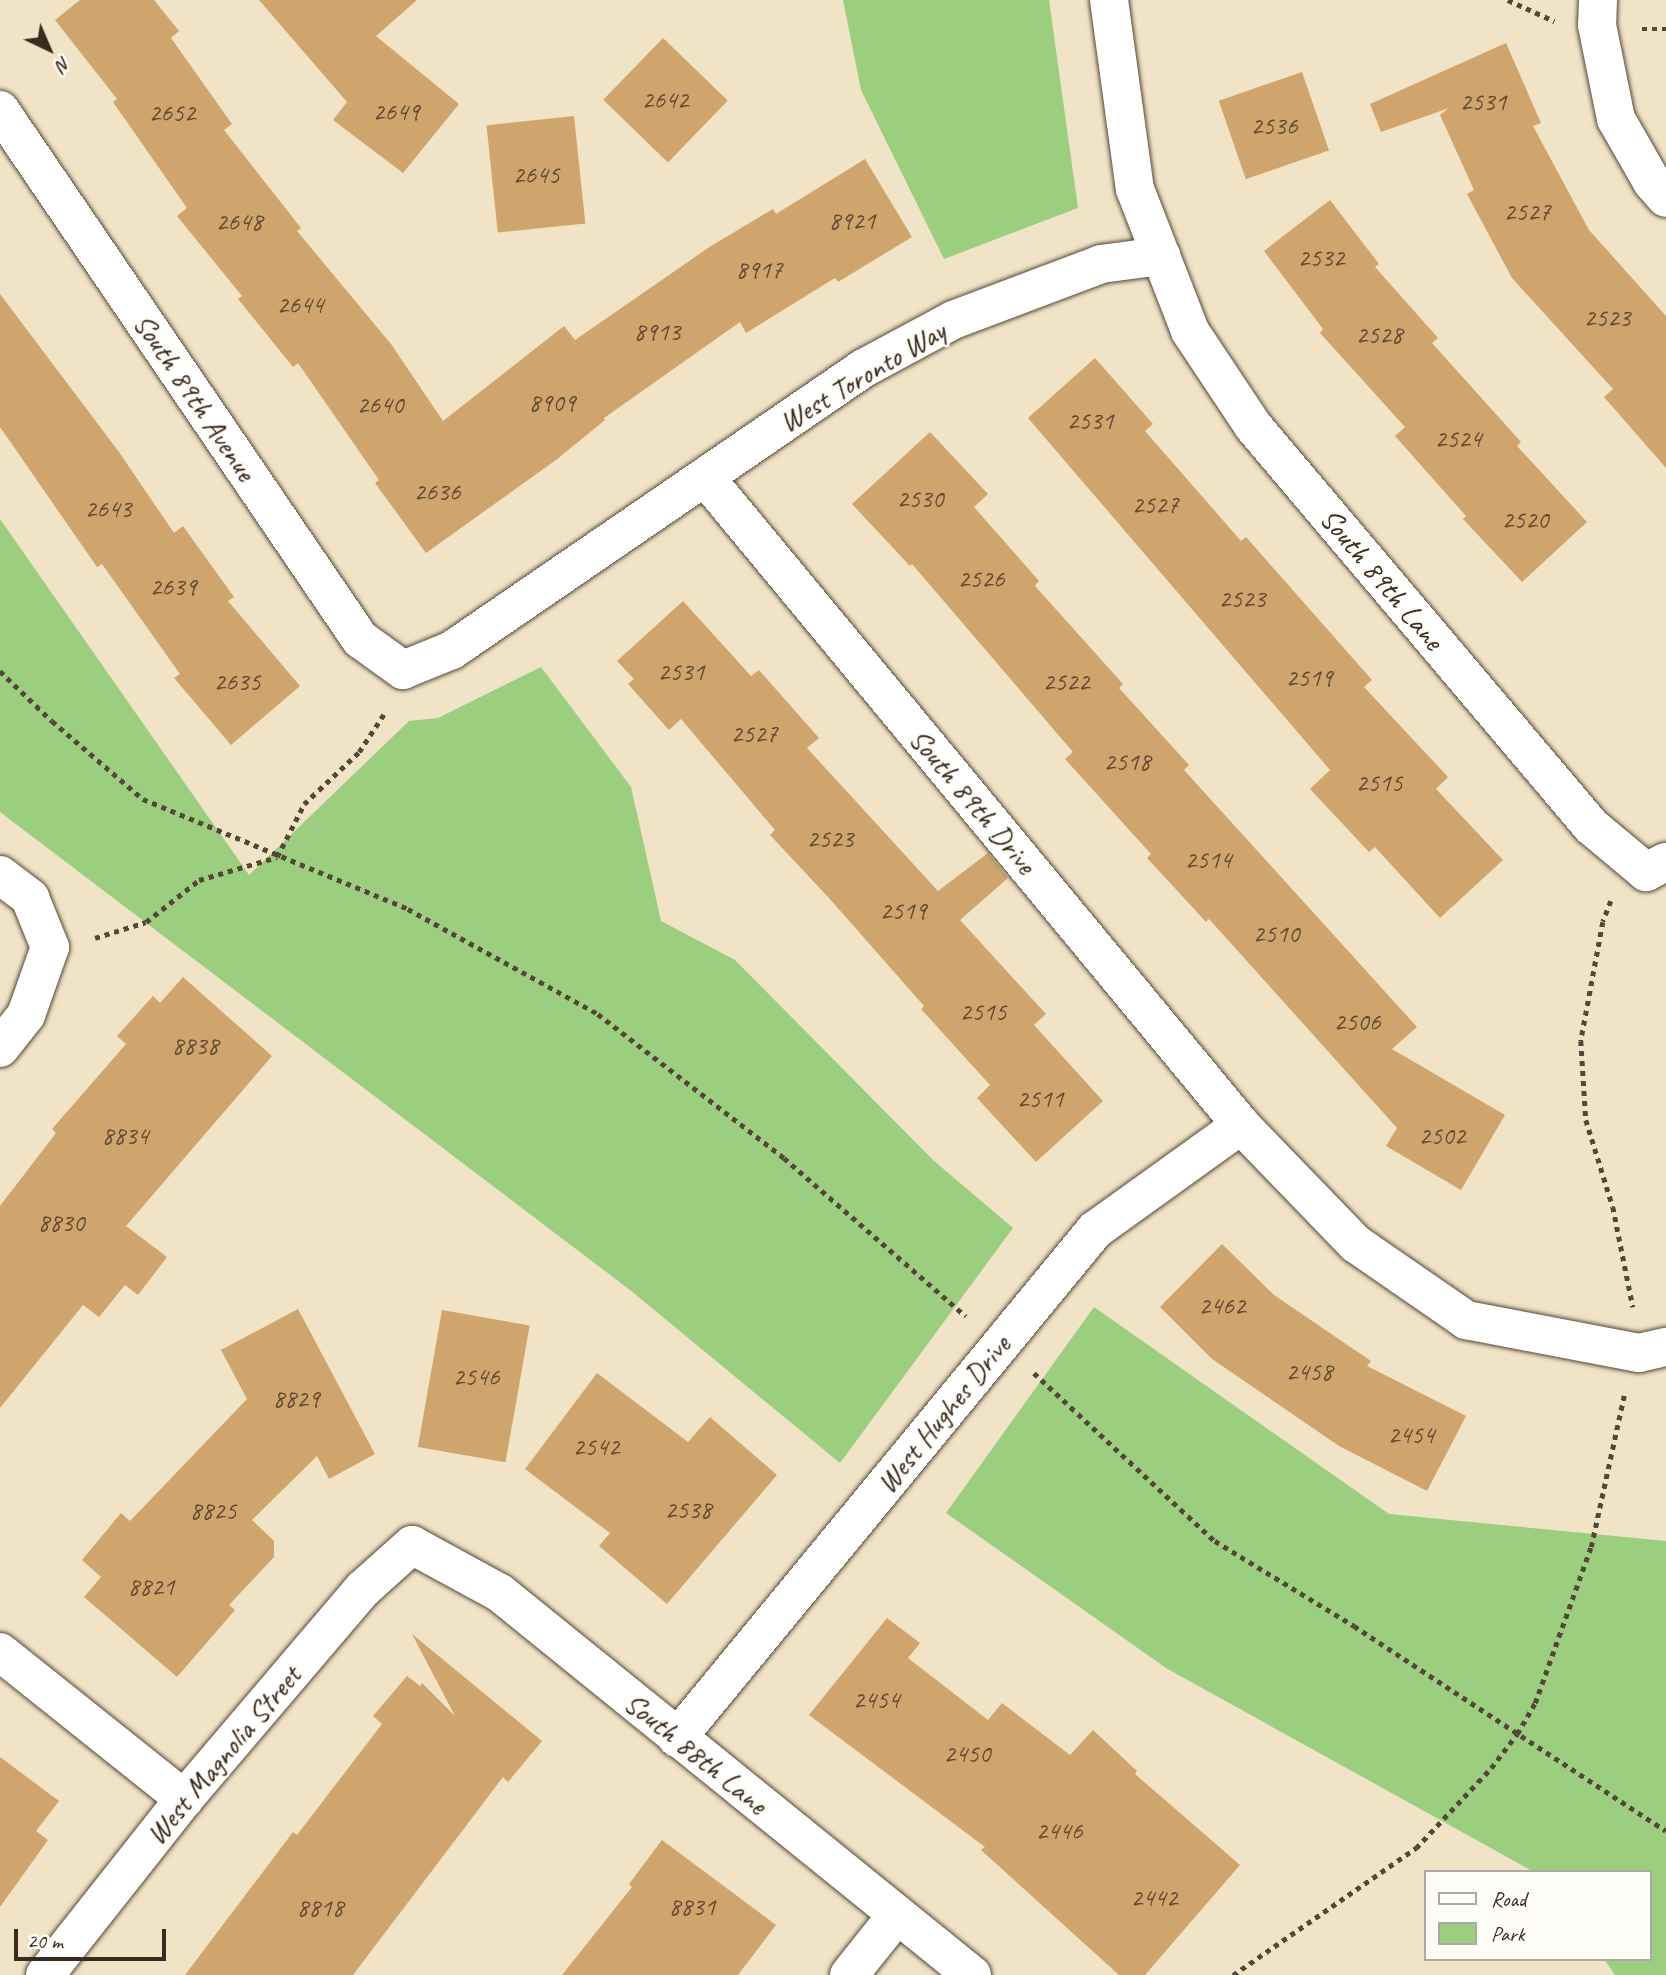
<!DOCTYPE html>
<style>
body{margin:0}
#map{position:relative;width:1666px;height:1975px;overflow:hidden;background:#f1e3c6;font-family:Caveat,sans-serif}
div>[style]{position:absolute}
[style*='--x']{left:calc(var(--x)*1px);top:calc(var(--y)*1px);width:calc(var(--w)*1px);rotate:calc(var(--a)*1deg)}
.green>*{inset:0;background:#9bce7e}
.building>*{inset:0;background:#d0a56d;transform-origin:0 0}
.path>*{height:4.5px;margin-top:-2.25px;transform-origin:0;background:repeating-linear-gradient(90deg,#564637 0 5px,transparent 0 10px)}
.roads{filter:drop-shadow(0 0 2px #564637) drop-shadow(0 0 2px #564637)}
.street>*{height:38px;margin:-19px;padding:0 19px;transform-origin:19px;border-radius:19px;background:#fff}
span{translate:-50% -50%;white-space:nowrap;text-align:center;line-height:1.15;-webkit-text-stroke:5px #fdfcf7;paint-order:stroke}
.number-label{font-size:26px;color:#604932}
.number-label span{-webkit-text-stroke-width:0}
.street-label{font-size:30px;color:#3b2a1e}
.legend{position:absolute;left:1424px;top:1870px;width:228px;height:91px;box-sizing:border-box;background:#fdfcf7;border:2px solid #afa8a0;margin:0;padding:9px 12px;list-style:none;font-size:21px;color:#3b2a1e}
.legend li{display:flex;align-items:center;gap:14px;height:35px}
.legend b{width:35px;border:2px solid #afa8a0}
.north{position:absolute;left:14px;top:14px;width:70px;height:70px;-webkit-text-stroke:5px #fdfcf7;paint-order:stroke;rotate:136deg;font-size:19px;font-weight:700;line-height:28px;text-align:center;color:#3b2a1e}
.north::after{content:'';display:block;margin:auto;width:24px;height:32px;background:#3b2a1e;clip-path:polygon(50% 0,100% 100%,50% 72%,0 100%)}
.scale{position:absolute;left:14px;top:1929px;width:152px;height:32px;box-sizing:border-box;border:4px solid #3b2a1e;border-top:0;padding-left:9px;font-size:21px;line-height:24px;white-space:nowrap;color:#3b2a1e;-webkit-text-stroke:5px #fdfcf7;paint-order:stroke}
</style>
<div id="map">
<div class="green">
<div style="clip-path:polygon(843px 0,1049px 0,1078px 208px,944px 259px,861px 90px)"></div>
<div style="clip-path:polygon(0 519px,249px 875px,409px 721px,438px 718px,541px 667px,631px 787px,661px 921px,735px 960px,933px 1160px,1013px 1228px,840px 1463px,630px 1290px,0 812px)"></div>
<div style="clip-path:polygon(1094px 1307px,1389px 1514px,1666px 1541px,1666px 1975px,1615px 1975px,1604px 1959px,1650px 1959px,1650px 1872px,1534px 1872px,1166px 1668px,946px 1513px)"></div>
</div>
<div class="building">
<div style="clip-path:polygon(80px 0,154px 0,179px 31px,171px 38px,232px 124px,224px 130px,301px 228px,297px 231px,391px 344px,443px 421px,564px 326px,575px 340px,711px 246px,773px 209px,776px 214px,865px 159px,912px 237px,838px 282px,835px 278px,746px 333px,740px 322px,604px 418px,605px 420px,556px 460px,426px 553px,375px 483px,379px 480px,298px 363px,293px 367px,238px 299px,242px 296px,177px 216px,187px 208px,113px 102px,117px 99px,55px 20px)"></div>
<div style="clip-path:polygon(259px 0,417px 0,376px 36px,459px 104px,403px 173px,333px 120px,347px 102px)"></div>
<div style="left:663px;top:38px;width:90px;height:86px;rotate:44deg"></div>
<div style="clip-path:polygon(1506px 43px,1541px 123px,1533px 126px,1589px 230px,1666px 316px,1666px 468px,1604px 397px,1613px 389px,1512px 278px,1467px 194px,1474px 190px,1440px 115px,1449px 108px,1381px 132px,1370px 104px)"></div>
<div style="left:1302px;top:72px;width:83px;height:88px;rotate:71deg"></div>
<div style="left:574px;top:116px;width:108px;height:88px;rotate:84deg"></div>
<div style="clip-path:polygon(1330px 200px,1379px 264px,1375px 267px,1438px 338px,1432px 343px,1521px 442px,1517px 446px,1587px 522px,1522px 582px,1463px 519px,1466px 516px,1395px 436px,1405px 427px,1320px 333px,1323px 329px,1264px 251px)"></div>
<div style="clip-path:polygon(0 294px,119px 452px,174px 533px,183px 526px,234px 597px,228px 601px,300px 686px,231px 745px,174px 678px,180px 674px,102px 564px,97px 567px,0 427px)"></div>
<div style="clip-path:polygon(1095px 358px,1153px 424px,1145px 431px,1241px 541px,1246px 537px,1372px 680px,1364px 687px,1448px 777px,1436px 789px,1503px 860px,1440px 918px,1375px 847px,1369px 852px,1310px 789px,1330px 770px,1028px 418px)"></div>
<div style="clip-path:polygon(930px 432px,988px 494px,974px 507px,1039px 581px,1035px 586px,1123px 684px,1119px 688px,1189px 765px,1184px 770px,1417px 1027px,1392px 1049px,1505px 1115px,1461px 1190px,1386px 1146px,1397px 1128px,1209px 919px,1206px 922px,1147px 858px,1151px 854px,1065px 759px,1073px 752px,912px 564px,910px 566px,852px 504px)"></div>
<div style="clip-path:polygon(683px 601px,751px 676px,759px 670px,819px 738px,807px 748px,938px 891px,988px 853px,1008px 878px,960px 920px,1046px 1014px,1034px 1025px,1103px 1101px,1036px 1162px,977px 1098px,990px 1085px,921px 1009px,924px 1006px,829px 898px,770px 835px,775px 830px,681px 719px,669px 730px,628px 684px,634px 679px,617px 661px)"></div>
<div style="clip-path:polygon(183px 977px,272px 1056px,126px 1226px,167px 1257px,138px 1295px,125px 1285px,99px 1317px,83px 1305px,0 1408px,0 1206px,56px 1133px,52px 1129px,126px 1044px,117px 1036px,153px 996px,160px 1003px)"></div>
<div style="clip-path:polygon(1222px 1244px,1274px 1295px,1371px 1361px,1367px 1366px,1466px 1416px,1427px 1491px,1339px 1446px,1212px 1359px,1160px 1307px)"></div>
<div style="clip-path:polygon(298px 1309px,375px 1454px,329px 1479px,317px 1456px,252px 1520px,274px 1541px,274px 1557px,229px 1605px,235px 1610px,177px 1677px,84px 1597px,101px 1577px,82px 1560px,121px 1513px,130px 1521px,247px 1399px,221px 1350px)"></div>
<div style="left:442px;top:1310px;width:89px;height:139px;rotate:10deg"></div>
<div style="clip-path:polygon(597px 1373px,688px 1442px,710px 1417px,777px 1475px,667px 1604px,599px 1546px,610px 1533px,525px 1469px)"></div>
<div style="clip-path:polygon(887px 1618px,920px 1643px,908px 1658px,988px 1720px,1002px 1703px,1070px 1755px,1093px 1730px,1137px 1771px,1135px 1774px,1240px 1865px,1145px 1975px,1119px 1975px,981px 1850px,985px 1847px,809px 1715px)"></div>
<div style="clip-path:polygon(412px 1634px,542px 1741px,508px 1782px,503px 1777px,353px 1975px,185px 1975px,293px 1832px,297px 1835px,382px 1724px,373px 1716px,407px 1676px,420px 1686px,422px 1683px,455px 1716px)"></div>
<div style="clip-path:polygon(0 1757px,59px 1801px,36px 1831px,48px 1840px,0 1907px)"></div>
<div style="clip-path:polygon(662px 1840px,776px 1925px,738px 1975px,562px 1975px,632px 1887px,629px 1884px)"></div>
</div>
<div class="path">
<div style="--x:1508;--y:0;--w:51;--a:24.5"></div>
<div style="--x:1642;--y:29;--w:24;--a:0"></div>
<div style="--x:0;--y:671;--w:72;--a:43.9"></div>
<div style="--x:52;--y:721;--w:120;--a:40.6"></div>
<div style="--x:143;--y:799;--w:287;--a:22.5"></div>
<div style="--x:408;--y:909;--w:217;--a:28.9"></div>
<div style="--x:598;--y:1014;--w:235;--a:37.7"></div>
<div style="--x:784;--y:1158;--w:241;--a:41"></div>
<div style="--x:1611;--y:901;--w:22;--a:111"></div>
<div style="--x:1603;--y:922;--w:121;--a:100.5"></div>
<div style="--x:1581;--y:1041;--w:79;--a:86.4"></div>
<div style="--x:1586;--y:1120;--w:91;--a:72.8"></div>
<div style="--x:1613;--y:1207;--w:102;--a:78.7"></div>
<div style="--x:95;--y:938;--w:53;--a:-17.4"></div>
<div style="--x:146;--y:922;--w:68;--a:-38.4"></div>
<div style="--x:199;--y:880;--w:81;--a:-16.4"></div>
<div style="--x:277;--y:857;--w:59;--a:-63"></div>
<div style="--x:304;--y:804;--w:76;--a:-43.4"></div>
<div style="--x:359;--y:752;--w:49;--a:-56.6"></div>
<div style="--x:1034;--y:1373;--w:247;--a:42.9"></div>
<div style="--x:1215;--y:1541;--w:163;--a:31.4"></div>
<div style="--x:1354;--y:1626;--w:373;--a:33.3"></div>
<div style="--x:1233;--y:1975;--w:223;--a:-34.8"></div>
<div style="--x:1416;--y:1848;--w:110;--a:-46.8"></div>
<div style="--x:1491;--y:1768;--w:43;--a:-52.6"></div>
<div style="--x:1517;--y:1734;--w:36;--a:-60"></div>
<div style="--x:1535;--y:1703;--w:166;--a:-70.3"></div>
<div style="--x:1591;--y:1547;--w:155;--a:-77.7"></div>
</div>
<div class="roads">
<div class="street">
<div style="--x:1109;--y:0;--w:191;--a:82.2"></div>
<div style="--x:1135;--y:189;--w:152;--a:68.8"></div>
<div style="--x:1190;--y:331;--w:114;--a:56.4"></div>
<div style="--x:1253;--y:426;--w:524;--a:49.8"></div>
<div style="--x:1591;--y:826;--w:72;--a:39.9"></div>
<div style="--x:1646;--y:872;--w:22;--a:-27"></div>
<div style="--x:1598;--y:0;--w:25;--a:92"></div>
<div style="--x:1597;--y:25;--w:96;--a:78.6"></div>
<div style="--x:1616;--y:119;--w:73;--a:60.3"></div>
<div style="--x:1652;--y:182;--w:21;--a:49"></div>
<div style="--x:0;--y:110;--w:640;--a:55.76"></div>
<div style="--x:360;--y:639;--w:53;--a:35.8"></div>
<div style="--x:403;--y:670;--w:53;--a:-22.2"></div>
<div style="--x:452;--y:650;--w:499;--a:-34.4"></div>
<div style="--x:864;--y:368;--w:101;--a:-28.3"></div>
<div style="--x:953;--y:320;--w:158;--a:-20.7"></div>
<div style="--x:1101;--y:264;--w:61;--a:-7.6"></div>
<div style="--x:705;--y:477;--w:841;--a:50.4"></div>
<div style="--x:1241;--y:1125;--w:165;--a:46"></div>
<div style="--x:1356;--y:1244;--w:134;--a:34.6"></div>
<div style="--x:1466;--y:1320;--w:176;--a:10.8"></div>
<div style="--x:1639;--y:1353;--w:28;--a:-13"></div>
<div style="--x:0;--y:875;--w:38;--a:37"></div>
<div style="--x:30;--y:898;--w:53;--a:67.8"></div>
<div style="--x:50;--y:947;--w:72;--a:109.4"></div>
<div style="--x:26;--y:1015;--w:42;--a:128.2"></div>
<div style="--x:0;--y:1652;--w:236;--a:38.6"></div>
<div style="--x:677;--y:1738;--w:658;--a:-50.55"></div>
<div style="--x:1095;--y:1230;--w:180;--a:-35.7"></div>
<div style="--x:45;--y:1975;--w:224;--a:-51.7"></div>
<div style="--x:184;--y:1799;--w:276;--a:-49.6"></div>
<div style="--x:363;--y:1589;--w:66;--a:-41.9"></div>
<div style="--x:412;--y:1545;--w:100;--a:28.6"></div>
<div style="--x:500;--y:1593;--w:607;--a:38.98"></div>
<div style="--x:849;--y:1975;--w:75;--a:-51.5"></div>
</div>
</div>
<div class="number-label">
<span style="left:665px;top:100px">2642</span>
<span style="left:1483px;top:102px">2531</span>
<span style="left:396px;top:112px">2649</span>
<span style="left:172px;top:113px">2652</span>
<span style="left:1274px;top:126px">2536</span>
<span style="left:536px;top:175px">2645</span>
<span style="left:1527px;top:212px">2527</span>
<span style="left:852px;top:221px">8921</span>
<span style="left:239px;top:222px">2648</span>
<span style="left:1321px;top:258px">2532</span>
<span style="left:759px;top:270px">8917</span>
<span style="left:300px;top:305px">2644</span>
<span style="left:1607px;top:318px">2523</span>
<span style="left:657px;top:332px">8913</span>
<span style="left:1379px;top:335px">2528</span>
<span style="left:552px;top:403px">8909</span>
<span style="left:380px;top:405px">2640</span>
<span style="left:1090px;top:421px">2531</span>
<span style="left:1458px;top:439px">2524</span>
<span style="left:437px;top:492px">2636</span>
<span style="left:920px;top:499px">2530</span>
<span style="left:1155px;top:505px">2527</span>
<span style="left:108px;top:509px">2643</span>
<span style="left:1525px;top:520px">2520</span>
<span style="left:981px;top:579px">2526</span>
<span style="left:173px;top:587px">2639</span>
<span style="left:1242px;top:599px">2523</span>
<span style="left:681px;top:672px">2531</span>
<span style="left:1309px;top:678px">2519</span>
<span style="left:237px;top:682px">2635</span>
<span style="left:1066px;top:682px">2522</span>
<span style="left:754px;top:734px">2527</span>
<span style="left:1127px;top:762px">2518</span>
<span style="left:1379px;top:783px">2515</span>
<span style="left:830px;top:839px">2523</span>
<span style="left:1208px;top:860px">2514</span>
<span style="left:903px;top:911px">2519</span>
<span style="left:1276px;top:934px">2510</span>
<span style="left:983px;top:1012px">2515</span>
<span style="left:1357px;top:1022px">2506</span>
<span style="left:195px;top:1046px">8838</span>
<span style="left:1040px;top:1099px">2511</span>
<span style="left:125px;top:1136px">8834</span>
<span style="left:1442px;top:1136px">2502</span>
<span style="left:61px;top:1223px">8830</span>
<span style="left:1222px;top:1306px">2462</span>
<span style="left:1309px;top:1372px">2458</span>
<span style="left:476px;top:1377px">2546</span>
<span style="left:296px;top:1399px">8829</span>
<span style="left:1411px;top:1435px">2454</span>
<span style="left:596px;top:1447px">2542</span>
<span style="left:688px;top:1510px">2538</span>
<span style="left:213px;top:1511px">8825</span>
<span style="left:151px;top:1587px">8821</span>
<span style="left:876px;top:1700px">2454</span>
<span style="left:967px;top:1754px">2450</span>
<span style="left:1059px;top:1831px">2446</span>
<span style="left:1154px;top:1898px">2442</span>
<span style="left:692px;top:1907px">8831</span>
<span style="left:320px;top:1908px">8818</span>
</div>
<div class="street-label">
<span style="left:862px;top:376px;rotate:-31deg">West Toronto Way</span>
<span style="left:195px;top:397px;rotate:56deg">South 89th Avenue</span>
<span style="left:1382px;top:579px;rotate:50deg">South 89th Lane</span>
<span style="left:973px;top:801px;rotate:50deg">South 89th Drive</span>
<span style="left:943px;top:1414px;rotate:-51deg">West Hughes Drive</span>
<span style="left:696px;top:1753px;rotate:39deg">South 88th Lane</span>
<span style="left:223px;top:1755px;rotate:-50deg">West Magnolia Street</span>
</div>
<ul class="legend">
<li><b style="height:9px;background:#fff"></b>Road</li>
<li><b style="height:19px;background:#9bce7e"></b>Park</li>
</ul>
<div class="north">N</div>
<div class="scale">20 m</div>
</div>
